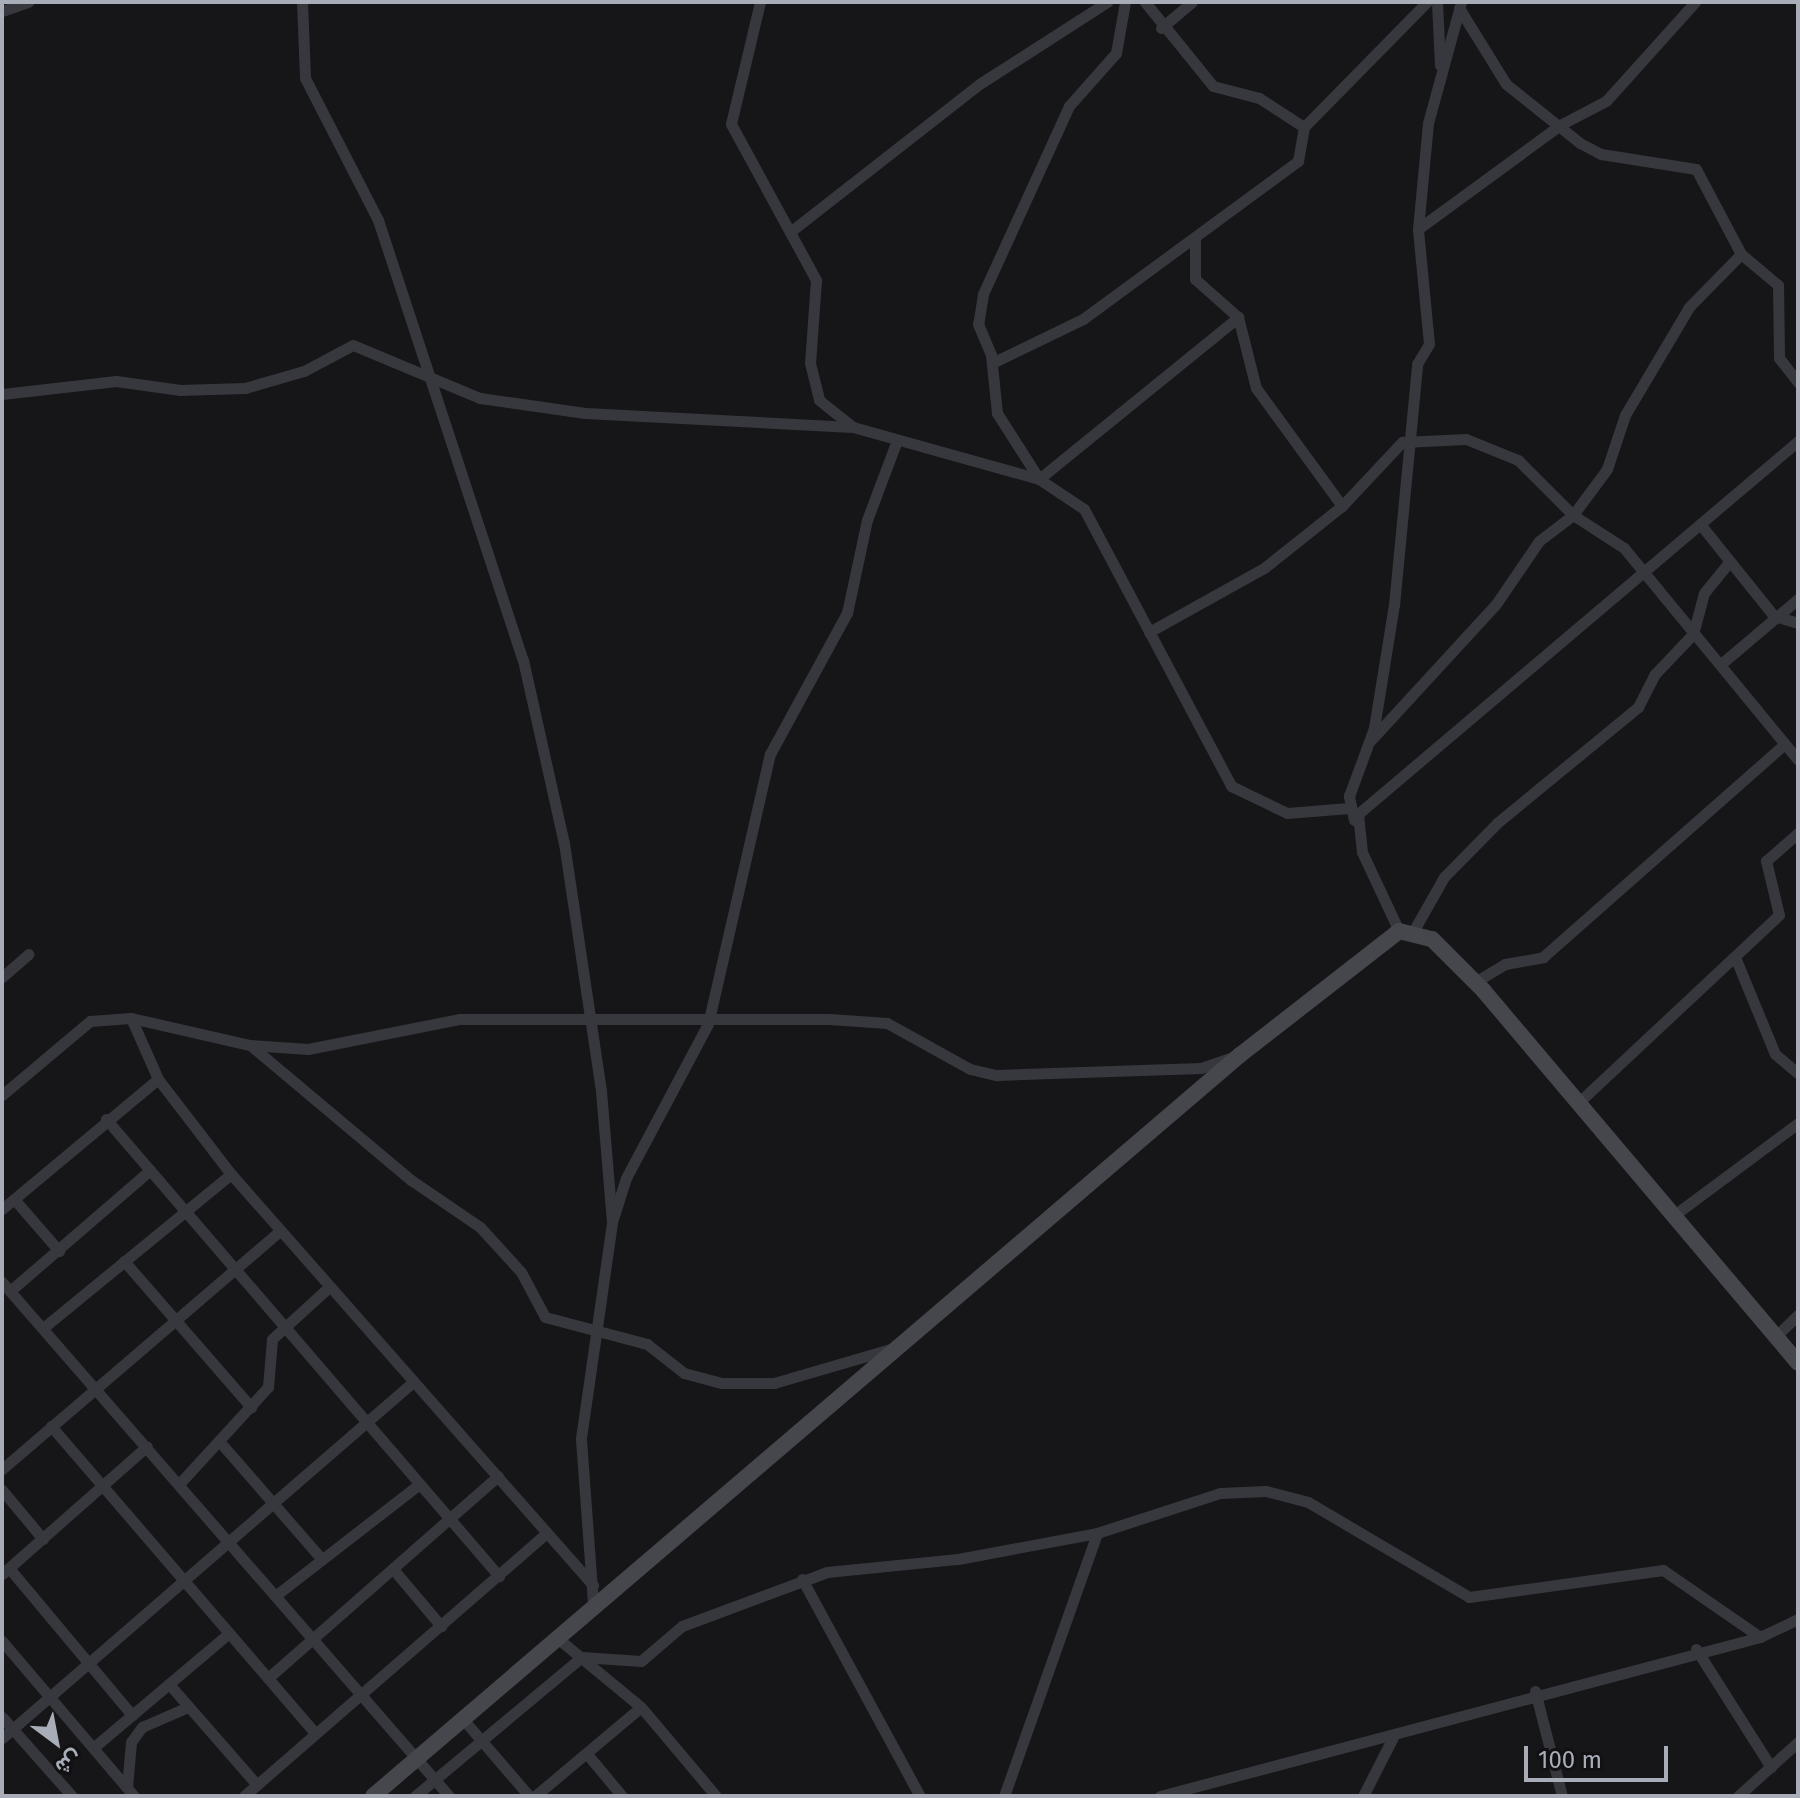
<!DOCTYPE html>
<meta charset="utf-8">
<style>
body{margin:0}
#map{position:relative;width:1800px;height:1798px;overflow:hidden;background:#161618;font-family:"Fira Sans",Vazirmatn,sans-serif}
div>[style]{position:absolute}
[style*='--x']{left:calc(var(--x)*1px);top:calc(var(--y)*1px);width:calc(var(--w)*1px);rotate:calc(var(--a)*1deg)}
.street>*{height:11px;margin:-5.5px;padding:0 5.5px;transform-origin:5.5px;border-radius:5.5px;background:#37383d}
.secondary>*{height:16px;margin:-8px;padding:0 8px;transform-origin:8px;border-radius:8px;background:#45474d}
span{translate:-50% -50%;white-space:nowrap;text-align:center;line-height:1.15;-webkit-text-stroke:7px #111113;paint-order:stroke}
.frame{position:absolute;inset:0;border:4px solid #a8adb8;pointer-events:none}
.north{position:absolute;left:16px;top:1702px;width:80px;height:80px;-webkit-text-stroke:6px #111113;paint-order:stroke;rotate:148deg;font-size:22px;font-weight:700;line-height:32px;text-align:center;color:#a8adb8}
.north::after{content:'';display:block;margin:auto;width:28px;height:36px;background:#a8adb8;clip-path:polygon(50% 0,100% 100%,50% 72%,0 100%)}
.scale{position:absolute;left:1524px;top:1746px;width:144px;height:36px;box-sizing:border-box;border:4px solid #a8adb8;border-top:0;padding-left:10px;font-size:24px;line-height:28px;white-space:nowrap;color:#a8adb8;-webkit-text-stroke:6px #111113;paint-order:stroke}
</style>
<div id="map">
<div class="street">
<div style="--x:302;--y:2;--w:76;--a:87.7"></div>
<div style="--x:305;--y:78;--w:160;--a:62.8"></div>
<div style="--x:378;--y:220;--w:463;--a:71.8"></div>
<div style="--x:523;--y:660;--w:188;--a:77.4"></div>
<div style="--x:564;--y:843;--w:251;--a:81.5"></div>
<div style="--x:601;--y:1091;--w:131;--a:85.2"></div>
<div style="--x:760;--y:2;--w:125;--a:103.4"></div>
<div style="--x:731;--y:124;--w:178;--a:61.4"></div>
<div style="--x:816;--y:280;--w:83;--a:94.1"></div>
<div style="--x:810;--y:363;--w:38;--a:76"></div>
<div style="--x:819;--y:400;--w:43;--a:38.5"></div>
<div style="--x:853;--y:427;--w:193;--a:15.6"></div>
<div style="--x:1039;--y:479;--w:257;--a:-39.1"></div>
<div style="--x:1125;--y:2;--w:52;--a:100"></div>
<div style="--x:1116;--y:53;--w:71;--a:131.6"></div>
<div style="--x:1069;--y:106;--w:207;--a:114.6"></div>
<div style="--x:983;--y:294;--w:30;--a:99"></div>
<div style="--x:978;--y:324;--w:34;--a:67"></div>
<div style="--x:991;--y:355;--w:58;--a:84.1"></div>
<div style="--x:997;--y:413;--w:78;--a:57.5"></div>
<div style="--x:1039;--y:479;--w:54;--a:33.7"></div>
<div style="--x:1084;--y:509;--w:314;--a:62"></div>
<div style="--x:1231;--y:786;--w:62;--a:25.7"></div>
<div style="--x:1287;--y:813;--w:62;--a:-4.6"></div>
<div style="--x:1145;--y:2;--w:108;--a:51"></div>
<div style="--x:1213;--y:86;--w:48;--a:14.6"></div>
<div style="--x:1259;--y:98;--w:54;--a:32.8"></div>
<div style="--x:1437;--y:2;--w:63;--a:87.3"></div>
<div style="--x:1459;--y:8;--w:89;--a:58.3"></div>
<div style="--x:1506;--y:84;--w:95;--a:38.6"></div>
<div style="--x:1580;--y:143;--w:24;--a:28"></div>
<div style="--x:1601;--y:154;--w:96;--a:9"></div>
<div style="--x:1696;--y:169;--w:96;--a:62.1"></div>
<div style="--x:1741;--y:254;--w:48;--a:40"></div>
<div style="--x:1778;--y:285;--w:73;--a:89.2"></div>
<div style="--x:1779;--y:358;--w:31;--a:52"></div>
<div style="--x:2;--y:11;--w:28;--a:-19"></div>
<div style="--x:1161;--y:28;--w:40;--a:-40"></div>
<div style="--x:1418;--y:229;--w:176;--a:-36.2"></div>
<div style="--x:1560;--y:125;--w:52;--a:-27.6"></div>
<div style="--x:1606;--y:101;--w:133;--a:-48"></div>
<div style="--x:790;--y:232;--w:242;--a:-38"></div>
<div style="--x:981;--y:83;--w:150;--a:-32.7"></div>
<div style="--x:1195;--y:238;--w:41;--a:90"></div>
<div style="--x:1195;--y:279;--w:57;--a:41.5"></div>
<div style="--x:1238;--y:317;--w:73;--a:75.8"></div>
<div style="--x:1256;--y:388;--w:146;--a:53.9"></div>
<div style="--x:992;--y:363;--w:101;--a:-25.8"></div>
<div style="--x:1083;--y:319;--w:267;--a:-36.3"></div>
<div style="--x:1298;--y:161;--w:35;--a:-80"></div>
<div style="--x:1304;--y:127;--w:175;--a:-45.5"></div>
<div style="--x:2;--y:394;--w:115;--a:-6.5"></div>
<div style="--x:116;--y:381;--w:65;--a:8"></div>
<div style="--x:180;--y:390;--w:65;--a:-1.8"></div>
<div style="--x:245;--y:388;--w:61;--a:-16.1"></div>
<div style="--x:304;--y:371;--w:55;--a:-28"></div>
<div style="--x:353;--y:345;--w:138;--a:22.7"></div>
<div style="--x:480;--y:398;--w:106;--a:8.1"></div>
<div style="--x:585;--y:413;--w:267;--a:3"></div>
<div style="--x:1700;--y:524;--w:118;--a:51.2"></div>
<div style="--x:1774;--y:616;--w:25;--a:16"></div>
<div style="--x:1149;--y:632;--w:132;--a:-29.1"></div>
<div style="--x:1264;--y:568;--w:100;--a:-38.5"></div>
<div style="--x:1342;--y:506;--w:88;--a:-46.8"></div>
<div style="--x:1402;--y:442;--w:64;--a:-2.7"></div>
<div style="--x:1466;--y:439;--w:56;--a:22"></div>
<div style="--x:1518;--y:460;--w:78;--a:45"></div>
<div style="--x:1573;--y:515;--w:61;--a:32.9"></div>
<div style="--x:1624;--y:548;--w:274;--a:50.6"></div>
<div style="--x:1721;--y:664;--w:101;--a:-40.2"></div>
<div style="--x:1371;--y:740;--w:185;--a:-47.4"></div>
<div style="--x:1496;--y:604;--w:76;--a:-55.7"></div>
<div style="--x:1539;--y:541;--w:43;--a:-37.4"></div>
<div style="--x:1573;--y:515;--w:57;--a:-53.5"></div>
<div style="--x:1607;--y:469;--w:57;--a:-71.6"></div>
<div style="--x:1625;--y:415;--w:126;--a:-59.3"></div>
<div style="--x:1689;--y:307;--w:74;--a:-45.5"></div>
<div style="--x:1354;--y:820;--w:25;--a:-102"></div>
<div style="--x:1349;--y:796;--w:72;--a:-69.8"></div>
<div style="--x:1374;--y:728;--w:125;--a:-80.8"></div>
<div style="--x:1394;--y:605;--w:242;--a:-84.5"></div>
<div style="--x:1417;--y:364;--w:23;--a:-59"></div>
<div style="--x:1429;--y:344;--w:116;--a:-95.5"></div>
<div style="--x:1418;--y:229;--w:106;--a:-84.6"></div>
<div style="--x:1428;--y:123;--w:125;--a:-74.7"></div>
<div style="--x:1414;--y:930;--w:61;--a:-60.5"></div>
<div style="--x:1444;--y:877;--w:76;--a:-45.5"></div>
<div style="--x:1497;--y:823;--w:183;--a:-39.4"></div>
<div style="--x:1638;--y:707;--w:37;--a:-63"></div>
<div style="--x:1655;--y:674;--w:55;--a:-46.5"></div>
<div style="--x:1693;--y:634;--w:42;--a:-75"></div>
<div style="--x:1704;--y:593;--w:41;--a:-50.9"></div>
<div style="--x:1399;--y:931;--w:87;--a:-115.1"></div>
<div style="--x:1362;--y:852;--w:38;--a:-96"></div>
<div style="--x:1358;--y:814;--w:577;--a:-40.29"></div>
<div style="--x:1735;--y:957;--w:105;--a:67.6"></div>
<div style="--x:1775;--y:1054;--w:30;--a:40"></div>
<div style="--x:2;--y:977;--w:35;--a:-41"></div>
<div style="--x:1475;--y:982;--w:35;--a:-31"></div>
<div style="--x:1505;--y:964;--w:39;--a:-10"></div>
<div style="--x:1543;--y:957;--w:322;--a:-41.4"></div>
<div style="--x:131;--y:1018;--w:67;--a:66.1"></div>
<div style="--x:158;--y:1079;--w:120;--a:52.5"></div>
<div style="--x:231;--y:1174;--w:548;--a:48.63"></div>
<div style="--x:250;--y:1045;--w:210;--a:40"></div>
<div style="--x:411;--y:1180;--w:83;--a:34.3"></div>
<div style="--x:480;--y:1227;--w:61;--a:47.7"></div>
<div style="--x:521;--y:1272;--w:51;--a:61.9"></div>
<div style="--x:545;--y:1317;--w:106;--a:14.8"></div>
<div style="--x:647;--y:1344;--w:47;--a:38.1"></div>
<div style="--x:684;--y:1373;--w:39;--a:15"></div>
<div style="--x:722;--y:1383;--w:52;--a:0"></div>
<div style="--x:774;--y:1383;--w:125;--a:-16.3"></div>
<div style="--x:2;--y:1095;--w:115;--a:-40.1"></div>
<div style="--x:90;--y:1021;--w:41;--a:-4.2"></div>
<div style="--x:131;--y:1018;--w:122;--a:12.8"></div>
<div style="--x:250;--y:1045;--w:58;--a:3.9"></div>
<div style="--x:308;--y:1049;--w:155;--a:-11.2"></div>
<div style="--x:460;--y:1019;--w:369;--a:0"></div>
<div style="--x:829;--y:1019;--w:58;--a:3.9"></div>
<div style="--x:887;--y:1023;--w:95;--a:29"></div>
<div style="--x:970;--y:1069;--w:28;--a:13"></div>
<div style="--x:997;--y:1075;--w:204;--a:-2"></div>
<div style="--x:1201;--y:1068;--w:34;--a:-19"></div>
<div style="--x:1578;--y:1103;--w:275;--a:-43.1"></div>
<div style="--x:1779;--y:915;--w:56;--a:-103.5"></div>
<div style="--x:1766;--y:861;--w:43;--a:-41.2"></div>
<div style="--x:106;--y:1119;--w:603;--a:49.31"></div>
<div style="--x:14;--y:1199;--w:69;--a:49.1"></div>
<div style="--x:2;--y:1209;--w:203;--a:-39.8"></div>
<div style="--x:1673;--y:1216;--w:156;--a:-36.6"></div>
<div style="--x:124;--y:1261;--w:194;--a:49"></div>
<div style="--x:2;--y:1282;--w:681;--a:48.99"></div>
<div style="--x:10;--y:1291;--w:185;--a:-40.8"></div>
<div style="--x:43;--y:1328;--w:243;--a:-39.3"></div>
<div style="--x:1775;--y:1337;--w:32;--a:-44"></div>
<div style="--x:51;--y:1426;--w:405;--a:49.3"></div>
<div style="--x:219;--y:1441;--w:154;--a:49"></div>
<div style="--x:2;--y:1469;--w:366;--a:-40.6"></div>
<div style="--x:180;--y:1483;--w:130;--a:-47.5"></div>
<div style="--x:268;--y:1387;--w:48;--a:-85.2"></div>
<div style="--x:272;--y:1339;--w:77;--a:-42.4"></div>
<div style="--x:2;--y:1490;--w:64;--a:50.1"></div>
<div style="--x:9;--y:1568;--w:192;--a:50.1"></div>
<div style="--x:393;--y:1569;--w:75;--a:49.9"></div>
<div style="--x:2;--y:1574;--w:193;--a:-41.4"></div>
<div style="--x:802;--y:1579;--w:247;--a:61.5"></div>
<div style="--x:275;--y:1596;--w:181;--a:-37.8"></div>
<div style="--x:593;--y:1603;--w:165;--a:-94.2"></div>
<div style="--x:581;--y:1438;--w:218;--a:-81.8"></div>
<div style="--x:612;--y:1222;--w:46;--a:-72.3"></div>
<div style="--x:626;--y:1178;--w:174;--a:-62"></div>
<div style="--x:708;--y:1024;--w:277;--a:-77.1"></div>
<div style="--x:770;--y:754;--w:161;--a:-61.4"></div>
<div style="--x:847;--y:613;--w:95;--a:-77.9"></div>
<div style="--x:867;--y:520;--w:85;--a:-69.4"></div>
<div style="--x:556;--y:1637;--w:110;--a:39.5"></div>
<div style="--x:641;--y:1707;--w:116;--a:49.9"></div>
<div style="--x:2;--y:1641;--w:204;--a:49.6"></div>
<div style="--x:1696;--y:1649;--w:140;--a:57.6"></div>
<div style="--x:268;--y:1678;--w:306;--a:-41.3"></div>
<div style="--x:169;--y:1684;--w:134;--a:48.9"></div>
<div style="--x:1535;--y:1691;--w:108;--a:75.6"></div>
<div style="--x:2;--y:1717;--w:106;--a:48.5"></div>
<div style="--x:462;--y:1718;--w:103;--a:49.3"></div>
<div style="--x:2;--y:1738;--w:544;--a:-40.9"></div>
<div style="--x:93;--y:1748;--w:178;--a:-40.2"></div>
<div style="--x:587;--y:1754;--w:55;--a:50.2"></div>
<div style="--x:127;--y:1787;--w:45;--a:-84.9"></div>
<div style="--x:131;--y:1742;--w:19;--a:-54"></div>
<div style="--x:142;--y:1727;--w:50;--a:-23.5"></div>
<div style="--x:244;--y:1796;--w:401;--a:-41"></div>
<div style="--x:415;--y:1796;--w:217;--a:-39.8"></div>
<div style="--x:582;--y:1657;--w:59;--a:3.9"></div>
<div style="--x:641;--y:1661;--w:54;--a:-40.5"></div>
<div style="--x:682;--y:1626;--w:155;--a:-20.4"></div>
<div style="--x:827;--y:1572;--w:132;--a:-5.7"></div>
<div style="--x:958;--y:1559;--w:141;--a:-10.6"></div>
<div style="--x:1097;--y:1533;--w:129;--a:-18"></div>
<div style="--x:1220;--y:1493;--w:46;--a:-2.5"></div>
<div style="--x:1266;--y:1491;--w:43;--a:14.7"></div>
<div style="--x:1308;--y:1502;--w:187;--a:30.5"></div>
<div style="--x:1469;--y:1597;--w:196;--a:-7.9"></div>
<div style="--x:1663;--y:1570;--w:118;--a:34.6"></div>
<div style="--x:535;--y:1796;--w:138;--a:-40"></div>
<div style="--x:1004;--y:1796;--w:279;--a:-70.5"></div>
<div style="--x:1160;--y:1796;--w:621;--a:-14.84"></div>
<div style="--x:1760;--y:1637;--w:42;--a:-25.3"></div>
<div style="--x:1363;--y:1796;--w:66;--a:-63"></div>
<div style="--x:1738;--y:1796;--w:81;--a:-42"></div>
</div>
<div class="secondary">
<div style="--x:373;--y:1796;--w:1141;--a:-40.52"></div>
<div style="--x:1240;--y:1055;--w:202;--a:-37.9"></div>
<div style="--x:1399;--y:931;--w:34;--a:14"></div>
<div style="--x:1432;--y:939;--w:72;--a:45"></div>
<div style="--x:1483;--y:990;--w:488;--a:49.8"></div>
</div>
<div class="frame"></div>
<div class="north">ش</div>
<div class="scale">100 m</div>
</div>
